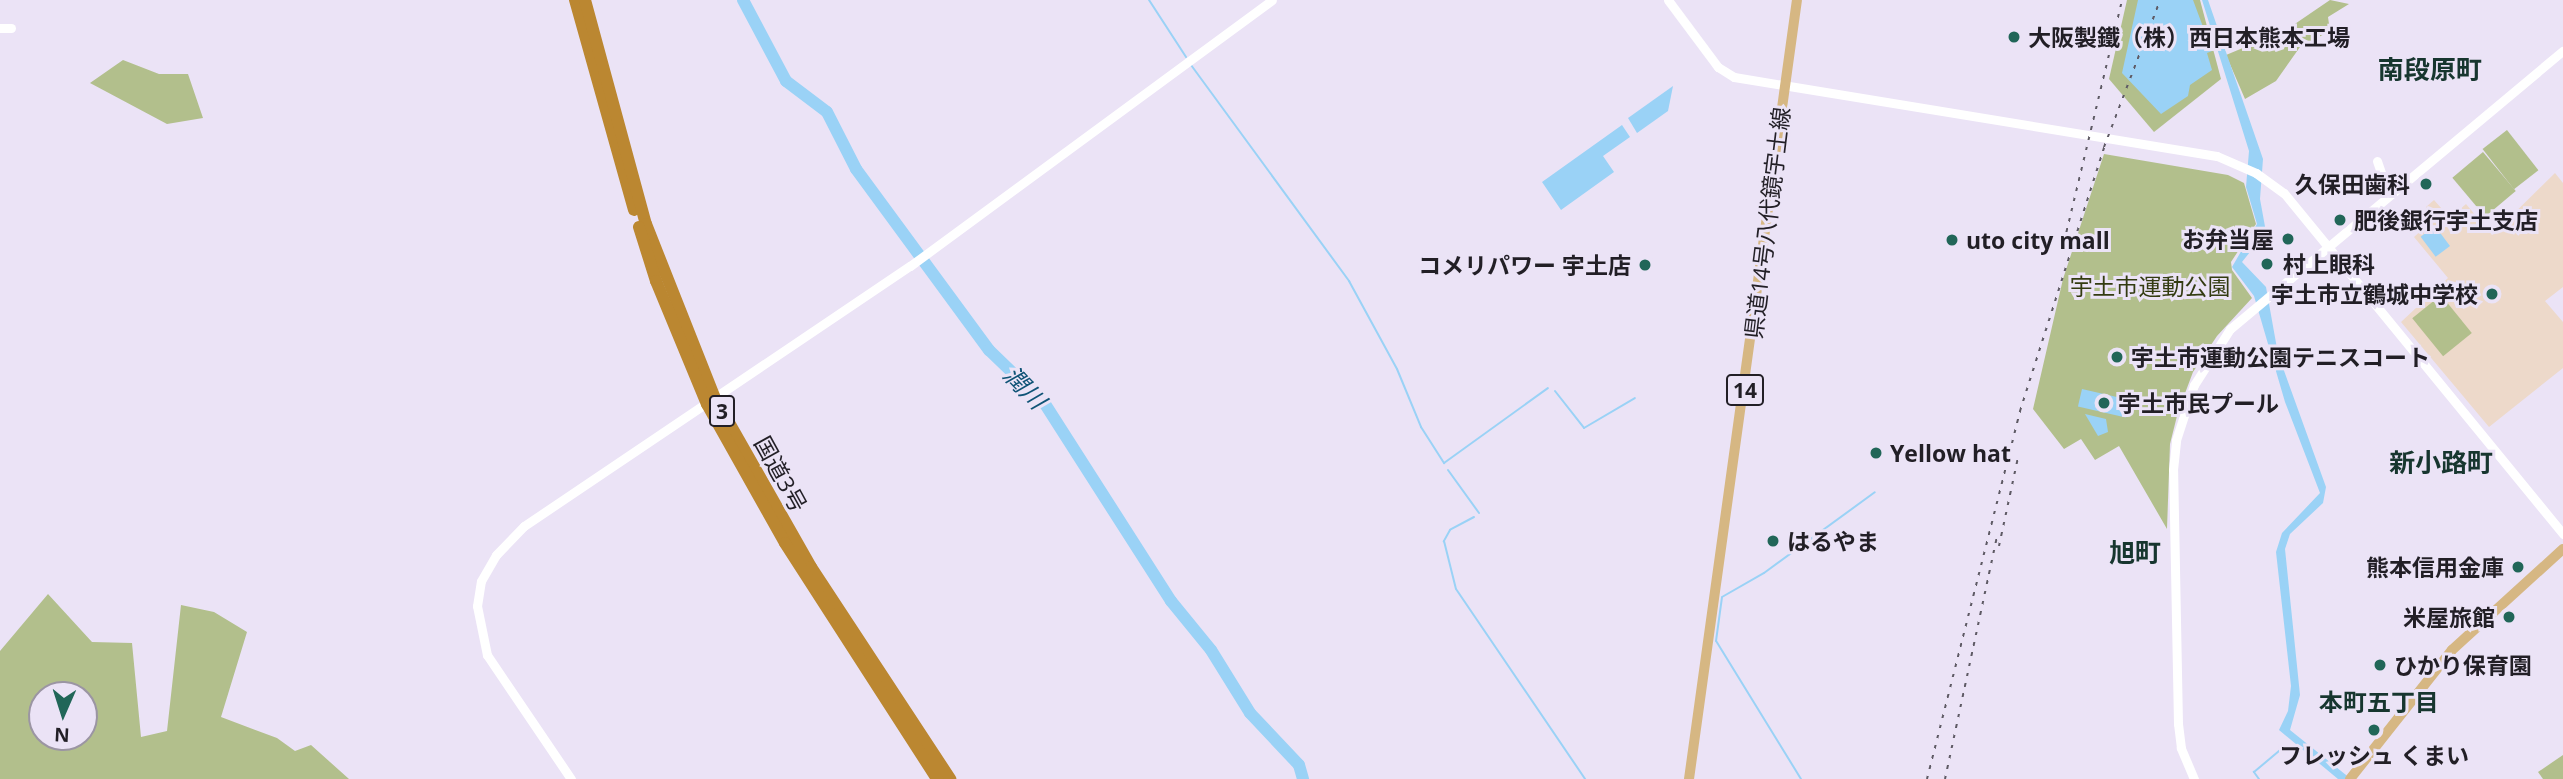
<!DOCTYPE html>
<meta charset="utf-8">
<style>
body{margin:0}
#map{position:relative;width:2563px;height:779px;overflow:hidden;background:#ebe3f6;font-family:"Open Sans","Noto Sans JP",sans-serif}
div>[style]{position:absolute}
[style*='--x']{left:calc(var(--x)*1px);top:calc(var(--y)*1px);width:calc(var(--w)*1px);rotate:calc(var(--a)*1deg)}
.education>*{inset:0;background:#edd9ca}
.green>*{inset:0;background:#b2bf8c;transform-origin:0 0}
.water>*{inset:0;background:#9ad2f6;transform-origin:0 0}
.stream>*{height:2px;margin:-1px;padding:0 1px;transform-origin:1px;border-radius:1px;background:#9ad2f6}
.river>*{height:12px;margin:-6px;padding:0 6px;transform-origin:6px;border-radius:6px;background:#9ad2f6}
.minor>*{height:9px;margin:-4.5px;padding:0 4.5px;transform-origin:4.5px;border-radius:4.5px;background:#fff}
.major>*{height:10px;margin:-5px;padding:0 5px;transform-origin:5px;border-radius:5px;background:#d6b783}
.highway>*{height:12px;margin:-6px;padding:0 6px;transform-origin:6px;border-radius:6px;background:#bb8731}
.rail>*{height:2px;margin-top:-1px;transform-origin:0;background:repeating-linear-gradient(90deg,#5e5a64 0 3.5px,transparent 0 10.5px)}
.dots>*{width:19px;height:19px;translate:-50% -50%;box-sizing:border-box;border:4px solid #ebe3f6;border-radius:50%}
span{translate:-50% -50%;white-space:nowrap;text-align:center;line-height:1.15;-webkit-text-stroke:6px #ebe3f6;paint-order:stroke}
.shield-label span{padding:2px 5px;background:#ebe3f6;border:2px solid;border-radius:5px;-webkit-text-stroke-width:0}
.shield-label{font-size:21px;color:#221f26;font-weight:700}
.poi-label{font-size:23px;color:#221f26;font-weight:700}
.left{translate:0 -50%;text-align:left}
.right{translate:-100% -50%;text-align:right}
.street-label{font-size:23px;color:#221f26}
.park-label{font-size:23px;color:#333b11}
.water-label{font-size:24px;color:#105477;font-style:italic}
.neighbourhood-label{font-size:24px;color:#17362f;font-weight:700}
.quarter-label{font-size:26px;color:#17362f;font-weight:700}
.north{position:absolute;left:28px;top:681px;width:70px;height:70px;box-sizing:border-box;background:#ebe3f6;border:2px solid #9b95a3;border-radius:50%;rotate:183deg;font-size:19px;font-weight:700;line-height:28px;text-align:center;color:#221f26}
.north::after{content:'';display:block;margin:auto;width:24px;height:32px;background:#216658;clip-path:polygon(50% 0,100% 100%,50% 72%,0 100%)}
</style>
<div id="map">
<div class="education">
<div style="clip-path:polygon(2555px 173px,2563px 183px,2563px 287px,2545px 301px,2563px 322px,2563px 368px,2489px 427px,2401px 322px,2448px 278px,2414px 237px,2434px 219px,2426px 207px,2434px 200px,2450px 218px,2466px 204px,2492px 235px)"></div>
</div>
<div class="green">
<div style="clip-path:polygon(2127px 0,2200px 0,2221px 79px,2154px 132px,2109px 79px)"></div>
<div style="clip-path:polygon(2330px 0,2349px 4px,2328px 17px,2330px 31px,2300px 47px,2276px 81px,2245px 99px,2226px 55px,2286px 30px)"></div>
<div style="clip-path:polygon(123px 60px,159px 74px,188px 74px,203px 118px,167px 124px,90px 83px)"></div>
<div style="left:2507px;top:130px;width:51px;height:31px;rotate:52deg"></div>
<div style="left:2483px;top:152px;width:51px;height:40px;rotate:50deg"></div>
<div style="clip-path:polygon(2104px 154px,2228px 175px,2244px 183px,2256px 224px,2231px 262px,2232px 270px,2252px 298px,2217px 336px,2193px 372px,2178px 412px,2170px 444px,2167px 529px,2119px 446px,2095px 460px,2081px 439px,2064px 449px,2033px 409px,2063px 279px)"></div>
<div style="left:2441px;top:295px;width:49px;height:37px;rotate:51deg"></div>
<div style="clip-path:polygon(evenodd,48px 594px,92px 642px,132px 643px,141px 737px,167px 731px,181px 605px,214px 612px,247px 632px,221px 717px,277px 738px,295px 751px,311px 745px,349px 779px,0 779px,0 651px,48px 594px,42px 695px,84px 695px,84px 737px,42px 737px,42px 695px)"></div>
<div style="clip-path:polygon(2563px 755px,2563px 779px,2543px 779px,2538px 772px)"></div>
</div>
<div class="water">
<div style="clip-path:polygon(2138px 0,2193px 0,2212px 51px,2207px 53px,2212px 70px,2190px 85px,2188px 96px,2161px 114px,2122px 73px)"></div>
<div style="clip-path:polygon(2202px 0,2208px 0,2263px 159px,2260px 199px,2266px 232px,2242px 262px,2266px 287px,2278px 354px,2326px 487px,2323px 503px,2290px 534px,2285px 549px,2300px 695px,2290px 730px,2351px 779px,2338px 779px,2279px 730px,2288px 711px,2291px 686px,2276px 552px,2282px 533px,2320px 493px,2285px 402px,2254px 296px,2232px 267px,2257px 224px,2246px 187px,2249px 151px)"></div>
<div style="clip-path:polygon(1673px 86px,1668px 111px,1637px 133px,1628px 118px)"></div>
<div style="clip-path:polygon(1622px 125px,1630px 137px,1603px 156px,1614px 172px,1561px 210px,1542px 182px)"></div>
<div style="left:2435px;top:226px;width:25px;height:18px;rotate:53deg"></div>
<div style="left:2082px;top:389px;width:49px;height:18px;rotate:13deg"></div>
<div style="clip-path:polygon(2085px 414px,2106px 419px,2108px 432px,2098px 436px)"></div>
</div>
<div class="stream">
<div style="--x:1149;--y:0;--w:68;--a:57"></div>
<div style="--x:1191;--y:65;--w:268;--a:53.8"></div>
<div style="--x:1349;--y:281;--w:100;--a:61.4"></div>
<div style="--x:1397;--y:369;--w:63;--a:67.5"></div>
<div style="--x:1421;--y:427;--w:43;--a:57.4"></div>
<div style="--x:1444;--y:463;--w:128;--a:-35.8"></div>
<div style="--x:1555;--y:391;--w:47;--a:51.9"></div>
<div style="--x:1584;--y:428;--w:59;--a:-30.5"></div>
<div style="--x:1448;--y:470;--w:53;--a:54.2"></div>
<div style="--x:1474;--y:517;--w:27;--a:152"></div>
<div style="--x:1450;--y:530;--w:13;--a:119"></div>
<div style="--x:1444;--y:541;--w:49;--a:76"></div>
<div style="--x:1456;--y:589;--w:230;--a:55.8"></div>
<div style="--x:1801;--y:779;--w:162;--a:-121.6"></div>
<div style="--x:1716;--y:641;--w:44;--a:-82.2"></div>
<div style="--x:1722;--y:597;--w:48;--a:-29.7"></div>
<div style="--x:1764;--y:573;--w:137;--a:-36.1"></div>
<div style="--x:2259;--y:779;--w:9;--a:-126"></div>
<div style="--x:2254;--y:772;--w:40;--a:-40"></div>
</div>
<div class="river">
<div style="--x:743;--y:0;--w:92;--a:62"></div>
<div style="--x:786;--y:81;--w:51;--a:37.1"></div>
<div style="--x:827;--y:112;--w:64;--a:63"></div>
<div style="--x:856;--y:169;--w:225;--a:53.7"></div>
<div style="--x:989;--y:350;--w:78;--a:44"></div>
<div style="--x:1045;--y:404;--w:234;--a:57.4"></div>
<div style="--x:1171;--y:601;--w:63;--a:50.8"></div>
<div style="--x:1211;--y:650;--w:74;--a:58.2"></div>
<div style="--x:1250;--y:713;--w:71;--a:46.7"></div>
<div style="--x:1299;--y:765;--w:15;--a:74"></div>
</div>
<div class="minor">
<div style="--x:1668;--y:0;--w:84;--a:53.3"></div>
<div style="--x:1718;--y:67;--w:19;--a:32"></div>
<div style="--x:1734;--y:77;--w:489;--a:9.3"></div>
<div style="--x:2217;--y:156;--w:43;--a:23.6"></div>
<div style="--x:2256;--y:173;--w:34;--a:36"></div>
<div style="--x:2284;--y:193;--w:441;--a:50.7"></div>
<div style="--x:0;--y:28;--w:11;--a:0"></div>
<div style="--x:2377;--y:161;--w:36;--a:71"></div>
<div style="--x:571;--y:779;--w:150;--a:-124.1"></div>
<div style="--x:487;--y:655;--w:50;--a:-101.5"></div>
<div style="--x:477;--y:606;--w:25;--a:-81"></div>
<div style="--x:481;--y:581;--w:30;--a:-60"></div>
<div style="--x:496;--y:555;--w:40;--a:-46"></div>
<div style="--x:524;--y:526;--w:465;--a:-34"></div>
<div style="--x:910;--y:266;--w:449;--a:-36.3"></div>
<div style="--x:2194;--y:779;--w:34;--a:-113"></div>
<div style="--x:2181;--y:748;--w:24;--a:-97"></div>
<div style="--x:2178;--y:724;--w:254;--a:-91.1"></div>
<div style="--x:2173;--y:470;--w:30;--a:-84"></div>
<div style="--x:2176;--y:440;--w:58;--a:-71.9"></div>
<div style="--x:2194;--y:385;--w:67;--a:-57.3"></div>
<div style="--x:2230;--y:329;--w:434;--a:-39.9"></div>
</div>
<div class="major">
<div style="--x:1689;--y:779;--w:786;--a:-82.11"></div>
<div style="--x:2350;--y:779;--w:164;--a:-51.7"></div>
<div style="--x:2452;--y:650;--w:150;--a:-42.3"></div>
</div>
<div class="highway">
<div style="--x:575;--y:0;--w:218;--a:74.3"></div>
<div style="--x:585;--y:0;--w:232;--a:74.8"></div>
<div style="--x:646;--y:224;--w:187;--a:68.4"></div>
<div style="--x:715;--y:398;--w:194;--a:60.4"></div>
<div style="--x:811;--y:567;--w:254;--a:56.7"></div>
<div style="--x:639;--y:227;--w:57;--a:72.5"></div>
<div style="--x:656;--y:281;--w:133;--a:67.5"></div>
<div style="--x:707;--y:404;--w:159;--a:60.7"></div>
<div style="--x:785;--y:543;--w:281;--a:57.2"></div>
</div>
<div class="rail">
<div style="--x:2064;--y:242;--w:249;--a:-76.5"></div>
<div style="--x:1999;--y:546;--w:91;--a:-77.9"></div>
<div style="--x:1927;--y:779;--w:380;--a:-75.8"></div>
<div style="--x:2020;--y:411;--w:277;--a:-72.3"></div>
<div style="--x:2104;--y:147;--w:157;--a:-69.1"></div>
<div style="--x:1945;--y:779;--w:249;--a:-77.9"></div>
</div>
<div class="dots">
<div style="left:2014px;top:37px;background:#216658"></div>
<div style="left:2426px;top:184px;background:#216658"></div>
<div style="left:2340px;top:220px;background:#216658"></div>
<div style="left:2288px;top:239px;background:#216658"></div>
<div style="left:1952px;top:240px;background:#216658"></div>
<div style="left:2267px;top:264px;background:#216658"></div>
<div style="left:1645px;top:265px;background:#216658"></div>
<div style="left:2492px;top:294px;background:#216658"></div>
<div style="left:2117px;top:357px;background:#216658"></div>
<div style="left:2104px;top:403px;background:#216658"></div>
<div style="left:1876px;top:453px;background:#216658"></div>
<div style="left:1773px;top:541px;background:#216658"></div>
<div style="left:2518px;top:567px;background:#216658"></div>
<div style="left:2509px;top:617px;background:#216658"></div>
<div style="left:2380px;top:665px;background:#216658"></div>
<div style="left:2374px;top:730px;background:#216658"></div>
</div>
<div class="shield-label">
<span style="left:1745px;top:390px">14</span>
<span style="left:722px;top:411px">3</span>
</div>
<div class="poi-label">
<span class="left" style="left:2028px;top:37px">大阪製鐵（株）西日本熊本工場</span>
<span class="right" style="left:2410px;top:184px">久保田歯科</span>
<span class="left" style="left:2354px;top:220px">肥後銀行宇土支店</span>
<span class="right" style="left:2274px;top:239px">お弁当屋</span>
<span class="left" style="left:1966px;top:240px">uto city mall</span>
<span class="left" style="left:2283px;top:264px">村上眼科</span>
<span class="right" style="left:1631px;top:265px">コメリパワー 宇土店</span>
<span class="right" style="left:2478px;top:294px">宇土市立鶴城中学校</span>
<span class="left" style="left:2131px;top:357px">宇土市運動公園テニスコート</span>
<span class="left" style="left:2118px;top:403px">宇土市民プール</span>
<span class="left" style="left:1890px;top:453px">Yellow hat</span>
<span class="left" style="left:1787px;top:541px">はるやま</span>
<span class="right" style="left:2504px;top:567px">熊本信用金庫</span>
<span class="right" style="left:2495px;top:617px">米屋旅館</span>
<span class="left" style="left:2394px;top:665px">ひかり保育園</span>
<span style="left:2374px;top:755px">フレッシュ くまい</span>
</div>
<div class="street-label">
<span style="left:1767px;top:223px;rotate:-83deg">県道14号八代鏡宇土線</span>
<span style="left:781px;top:474px;rotate:61deg">国道3号</span>
</div>
<div class="park-label">
<span style="left:2150px;top:286px">宇土市運動公園</span>
</div>
<div class="water-label">
<span style="left:1025px;top:387px;rotate:46deg">潤川</span>
</div>
<div class="neighbourhood-label">
<span style="left:2379px;top:702px">本町五丁目</span>
</div>
<div class="quarter-label">
<span style="left:2430px;top:70px">南段原町</span>
<span style="left:2441px;top:463px">新小路町</span>
<span style="left:2135px;top:553px">旭町</span>
</div>
<div class="north">N</div>
</div>
